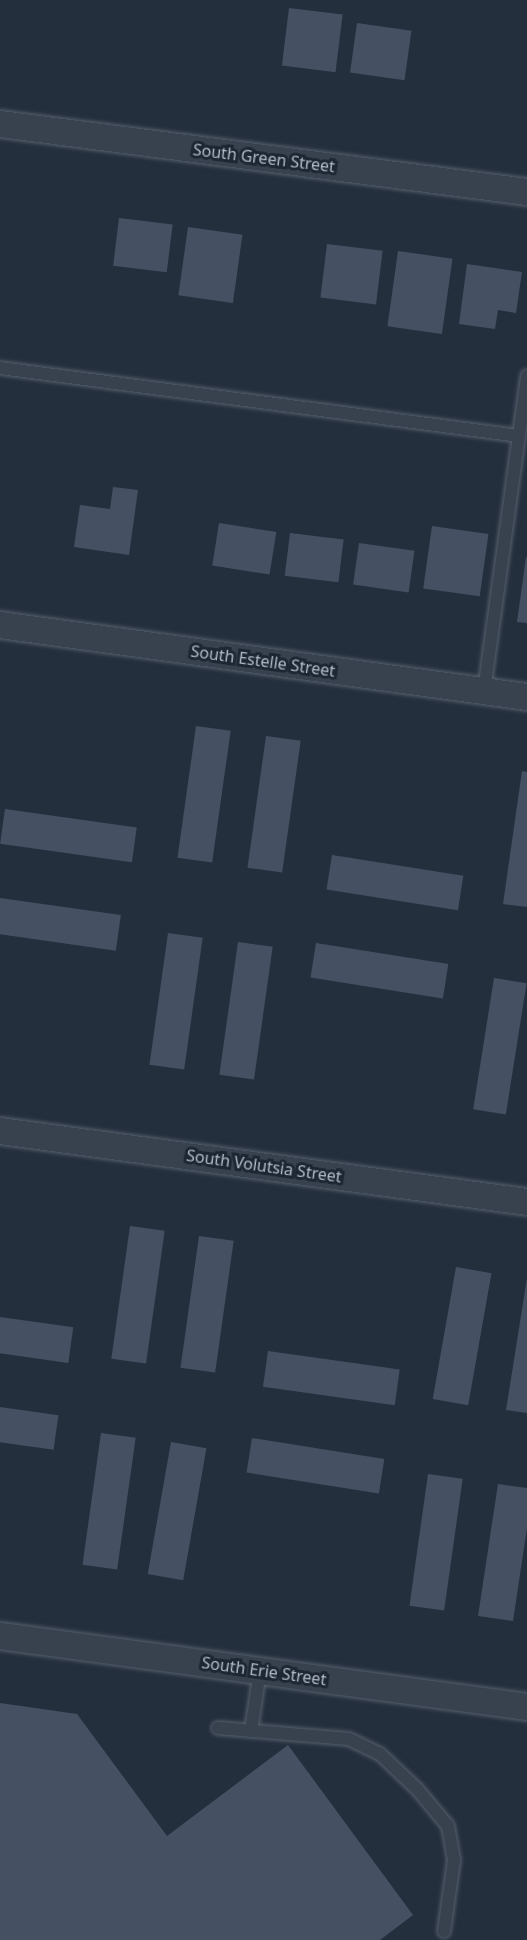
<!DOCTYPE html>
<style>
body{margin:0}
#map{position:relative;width:527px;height:1940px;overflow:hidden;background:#242f3e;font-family:"Noto Sans",sans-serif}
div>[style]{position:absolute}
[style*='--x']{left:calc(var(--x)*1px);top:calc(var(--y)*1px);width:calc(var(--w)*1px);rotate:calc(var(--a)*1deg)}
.building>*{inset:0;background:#455162;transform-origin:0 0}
.roads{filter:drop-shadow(0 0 2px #565f6c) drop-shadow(0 0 2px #565f6c)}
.lane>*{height:12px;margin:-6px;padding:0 6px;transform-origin:6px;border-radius:6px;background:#38414e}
.street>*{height:26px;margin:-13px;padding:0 13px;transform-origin:13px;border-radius:13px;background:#38414e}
span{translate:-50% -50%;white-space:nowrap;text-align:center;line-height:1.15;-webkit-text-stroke:6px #1d2633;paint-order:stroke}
.street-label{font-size:16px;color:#b4bcc9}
</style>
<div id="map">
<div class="building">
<div style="left:289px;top:8px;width:54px;height:58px;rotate:7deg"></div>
<div style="left:357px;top:23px;width:55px;height:50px;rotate:8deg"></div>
<div style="left:119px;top:218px;width:54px;height:48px;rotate:7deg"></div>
<div style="left:188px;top:227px;width:55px;height:69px;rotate:8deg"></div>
<div style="left:327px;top:244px;width:56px;height:54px;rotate:7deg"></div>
<div style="left:398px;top:251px;width:55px;height:76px;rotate:8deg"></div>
<div style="clip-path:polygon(467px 264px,522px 272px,516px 313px,498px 310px,495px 329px,459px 324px)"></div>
<div style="clip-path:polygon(113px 487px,138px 490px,129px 555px,74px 547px,80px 505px,110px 509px)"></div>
<div style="left:219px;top:523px;width:58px;height:43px;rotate:9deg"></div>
<div style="left:432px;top:526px;width:57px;height:63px;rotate:8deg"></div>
<div style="left:290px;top:533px;width:54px;height:43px;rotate:7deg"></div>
<div style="left:359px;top:543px;width:56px;height:42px;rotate:8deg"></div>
<div style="clip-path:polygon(526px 557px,527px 558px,527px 623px,517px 622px)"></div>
<div style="left:196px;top:726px;width:35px;height:133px;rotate:8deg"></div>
<div style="left:266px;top:736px;width:35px;height:133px;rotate:8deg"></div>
<div style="clip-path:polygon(522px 771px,527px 772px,527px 907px,503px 904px)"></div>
<div style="left:5px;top:809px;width:133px;height:35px;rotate:8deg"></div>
<div style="left:332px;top:855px;width:133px;height:35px;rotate:9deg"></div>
<div style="left:0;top:898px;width:122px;height:36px;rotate:8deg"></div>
<div style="left:168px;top:933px;width:35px;height:133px;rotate:8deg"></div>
<div style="left:238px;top:942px;width:35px;height:134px;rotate:8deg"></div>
<div style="left:316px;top:943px;width:134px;height:35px;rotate:9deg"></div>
<div style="left:494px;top:978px;width:33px;height:133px;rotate:9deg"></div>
<div style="left:130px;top:1226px;width:35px;height:134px;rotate:8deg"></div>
<div style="left:199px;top:1236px;width:35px;height:133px;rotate:8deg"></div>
<div style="left:456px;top:1267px;width:36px;height:134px;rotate:10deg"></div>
<div style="clip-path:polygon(527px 1278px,527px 1413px,506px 1410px)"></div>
<div style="left:0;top:1317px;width:74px;height:36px;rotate:8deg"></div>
<div style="left:268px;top:1351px;width:133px;height:36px;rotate:8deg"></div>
<div style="left:0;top:1407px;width:59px;height:35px;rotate:8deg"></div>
<div style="left:101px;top:1433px;width:35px;height:133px;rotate:8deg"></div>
<div style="left:252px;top:1438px;width:134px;height:35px;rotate:9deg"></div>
<div style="left:171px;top:1442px;width:36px;height:134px;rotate:10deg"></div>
<div style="left:428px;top:1474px;width:35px;height:133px;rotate:8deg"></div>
<div style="clip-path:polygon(498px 1484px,527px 1488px,527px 1528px,513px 1621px,478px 1616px)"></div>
<div style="clip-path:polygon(0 1703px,77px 1714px,167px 1836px,288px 1745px,413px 1915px,380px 1940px,0 1940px)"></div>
</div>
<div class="roads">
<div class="lane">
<div style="--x:0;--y:368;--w:523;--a:7.46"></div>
<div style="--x:484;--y:691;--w:318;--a:-82.2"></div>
<div style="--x:218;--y:1728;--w:131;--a:4.8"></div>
<div style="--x:349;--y:1739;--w:34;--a:26"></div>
<div style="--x:380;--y:1754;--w:51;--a:43.4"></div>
<div style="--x:417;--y:1789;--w:48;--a:50"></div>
<div style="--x:448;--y:1826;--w:35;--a:80"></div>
<div style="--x:454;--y:1860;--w:72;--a:98"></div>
<div style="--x:251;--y:1731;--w:61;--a:-81.5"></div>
</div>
<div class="street">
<div style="--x:0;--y:124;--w:531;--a:7.35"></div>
<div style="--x:0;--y:625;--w:532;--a:7.78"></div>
<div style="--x:0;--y:1131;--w:532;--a:7.67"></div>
<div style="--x:0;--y:1636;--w:532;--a:7.67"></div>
</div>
</div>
<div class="street-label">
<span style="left:264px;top:158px;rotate:7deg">South Green Street</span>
<span style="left:263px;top:661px;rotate:8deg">South Estelle Street</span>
<span style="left:264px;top:1166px;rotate:8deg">South Volutsia Street</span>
<span style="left:264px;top:1671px;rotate:8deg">South Erie Street</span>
</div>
</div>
